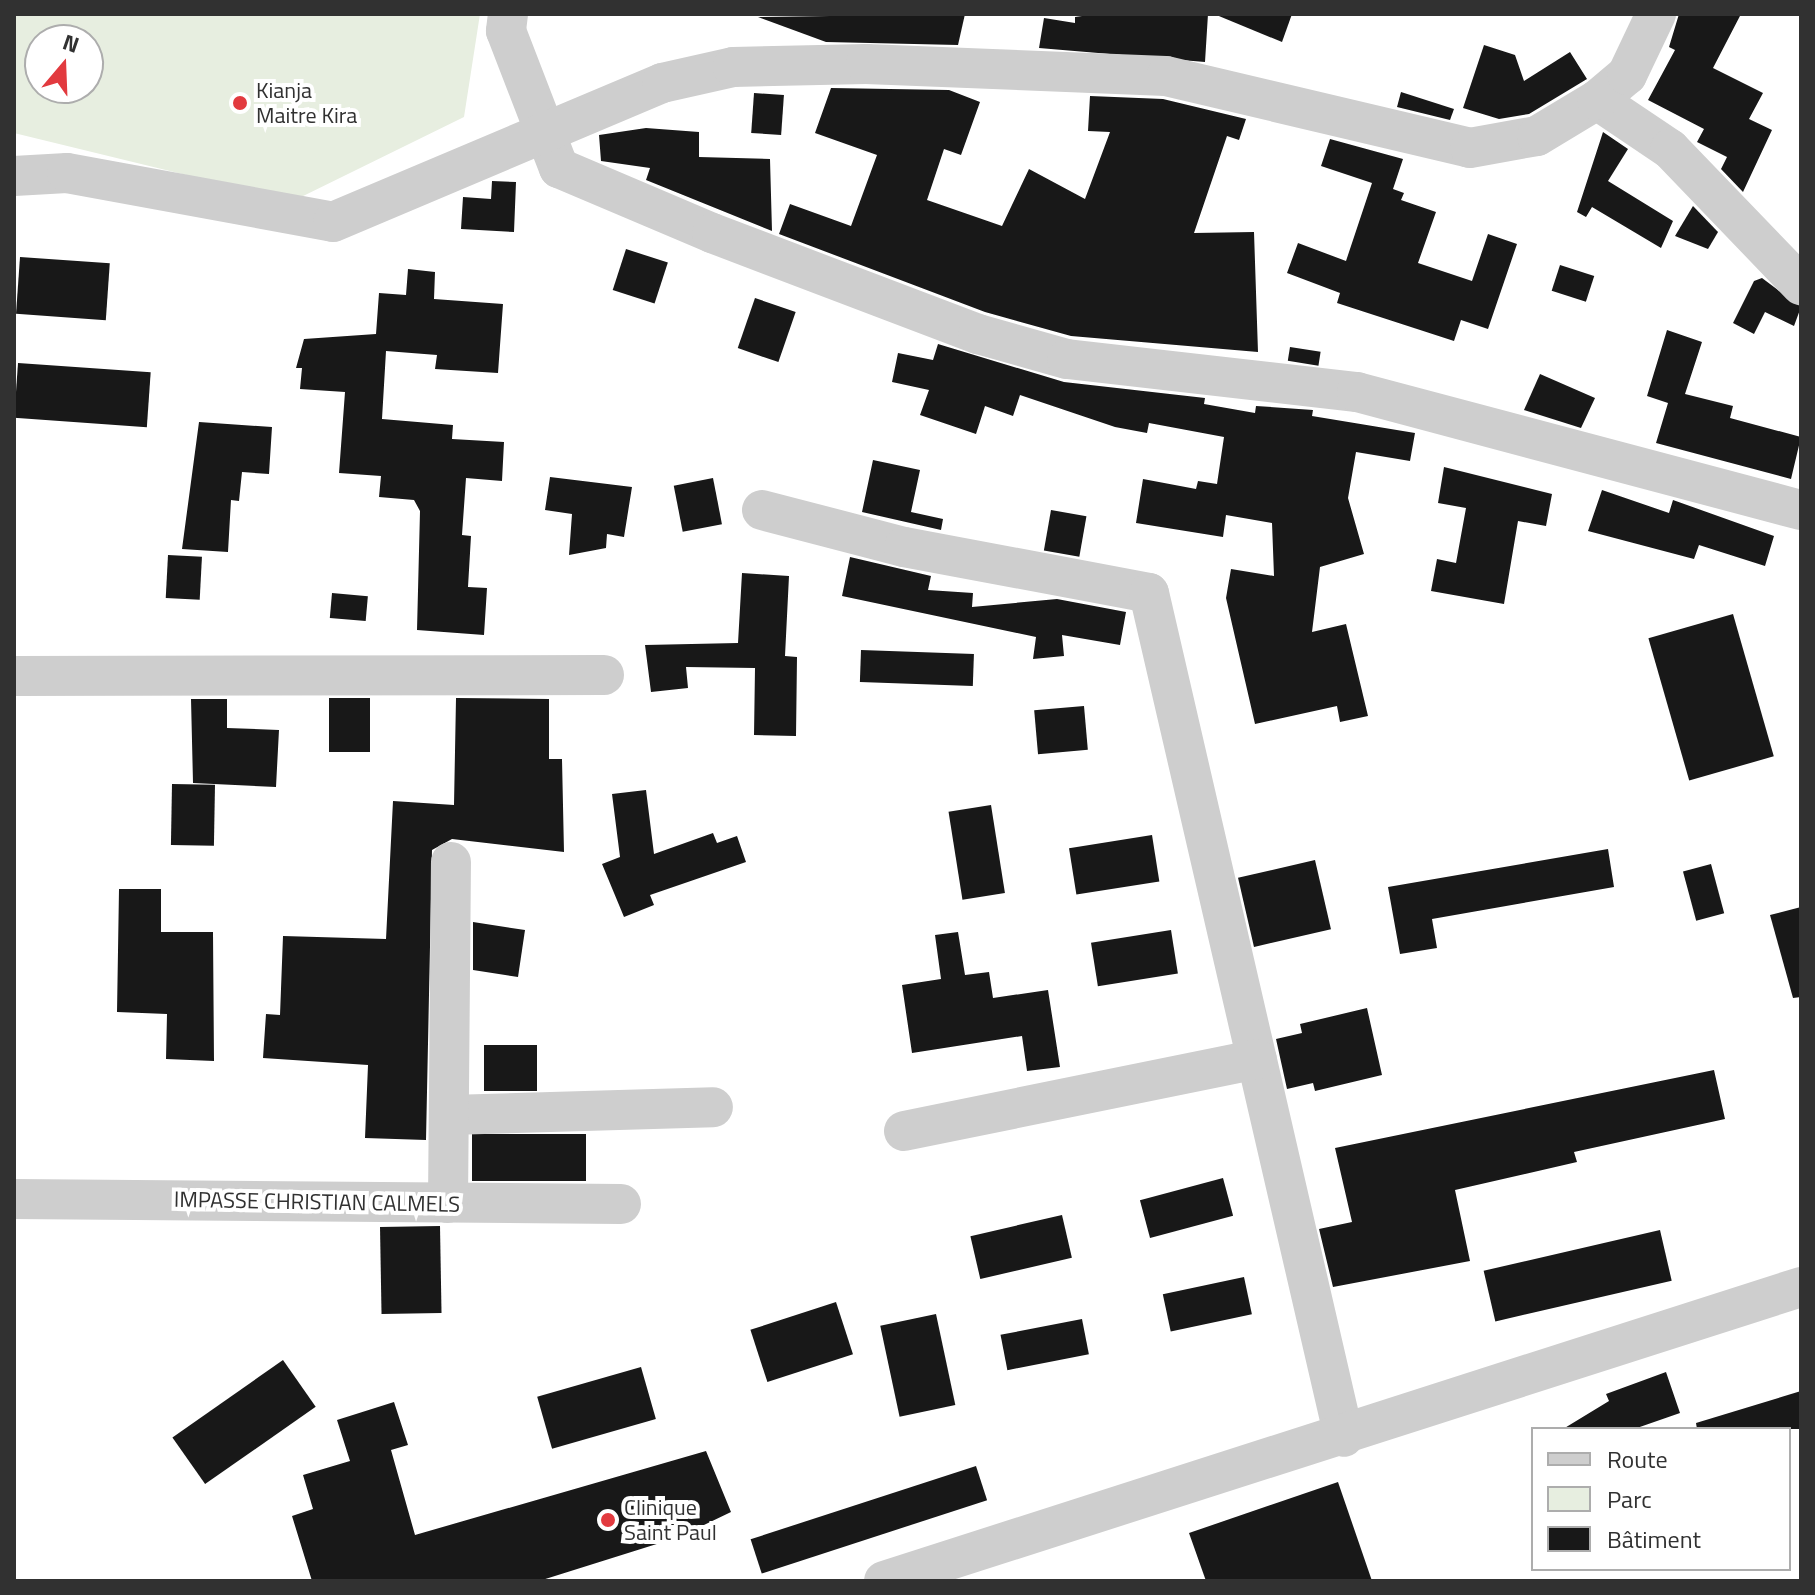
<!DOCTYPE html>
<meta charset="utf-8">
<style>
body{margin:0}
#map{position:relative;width:1815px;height:1595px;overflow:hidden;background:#fff;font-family:"Titillium Web",sans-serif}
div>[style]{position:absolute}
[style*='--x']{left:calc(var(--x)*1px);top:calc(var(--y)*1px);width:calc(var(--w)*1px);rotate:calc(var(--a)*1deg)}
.green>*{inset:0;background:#e7eee0}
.building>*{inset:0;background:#181818;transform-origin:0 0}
.minor>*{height:40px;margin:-20px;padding:0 20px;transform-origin:20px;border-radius:20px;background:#cecece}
.dots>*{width:22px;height:22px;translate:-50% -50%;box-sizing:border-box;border:4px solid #fff;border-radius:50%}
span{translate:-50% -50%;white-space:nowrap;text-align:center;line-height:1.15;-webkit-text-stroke:8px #fff;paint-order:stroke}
.poi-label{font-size:22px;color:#313131}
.left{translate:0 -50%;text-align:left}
.street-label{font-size:22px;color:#313131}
.frame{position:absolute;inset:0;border:16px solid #313131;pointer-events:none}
.legend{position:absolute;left:1531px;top:1427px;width:260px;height:144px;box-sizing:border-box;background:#fff;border:2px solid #adadad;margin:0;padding:10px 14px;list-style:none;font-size:24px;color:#313131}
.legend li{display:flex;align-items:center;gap:16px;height:40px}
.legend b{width:40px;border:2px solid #adadad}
.north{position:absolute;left:24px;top:24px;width:80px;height:80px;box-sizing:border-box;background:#fff;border:2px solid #adadad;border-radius:50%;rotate:19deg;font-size:22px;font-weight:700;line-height:32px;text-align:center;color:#313131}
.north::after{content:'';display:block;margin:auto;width:28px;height:36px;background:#e23a3f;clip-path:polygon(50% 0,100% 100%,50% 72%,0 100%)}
</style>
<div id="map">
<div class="green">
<div style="clip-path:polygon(evenodd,14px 14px,480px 14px,464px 117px,293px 201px,14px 133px,14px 14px,40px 40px,88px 40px,88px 88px,40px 88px,40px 40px)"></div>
</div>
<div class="building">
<div style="clip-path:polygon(965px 14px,958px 45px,826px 42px,758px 17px)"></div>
<div style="clip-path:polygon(1096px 14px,1208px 14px,1205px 62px,1039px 48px,1044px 18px,1075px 23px,1075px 17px)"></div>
<div style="clip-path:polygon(1214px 14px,1292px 14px,1282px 42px)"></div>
<div style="clip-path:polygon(1679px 14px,1741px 14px,1713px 68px,1763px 93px,1749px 119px,1772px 130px,1743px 192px,1721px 169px,1727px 157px,1697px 142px,1704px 129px,1648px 100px,1675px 50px,1669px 47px)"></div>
<div style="clip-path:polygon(1484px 45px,1515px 55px,1524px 81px,1570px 52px,1587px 79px,1529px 114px,1499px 119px,1463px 108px)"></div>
<div style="clip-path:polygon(831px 88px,949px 90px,980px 102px,961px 155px,944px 149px,927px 200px,1002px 226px,1029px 169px,1085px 199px,1110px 132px,1088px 131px,1090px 96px,1163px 99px,1246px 119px,1239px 140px,1227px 136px,1194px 233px,1254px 232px,1258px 352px,1071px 336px,985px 312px,779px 234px,790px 204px,851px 226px,877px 155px,815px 133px)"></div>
<div style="clip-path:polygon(1401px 92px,1454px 109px,1450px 120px,1397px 107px)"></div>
<div style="left:754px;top:93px;width:30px;height:40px;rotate:4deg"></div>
<div style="clip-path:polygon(646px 128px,699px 132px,699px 157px,770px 159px,772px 231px,646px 180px,650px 168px,601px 161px,599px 135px)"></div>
<div style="clip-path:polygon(1603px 132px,1628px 149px,1608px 181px,1673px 221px,1661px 248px,1592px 207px,1586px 217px,1577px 212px)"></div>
<div style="clip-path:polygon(1330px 139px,1403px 159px,1393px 189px,1404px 193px,1401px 200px,1436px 212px,1418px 263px,1472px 281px,1488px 234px,1517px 244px,1488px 329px,1461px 320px,1454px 341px,1337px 303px,1340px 293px,1287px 273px,1298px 243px,1346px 261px,1372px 183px,1321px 166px)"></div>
<div style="clip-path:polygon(492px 181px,516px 182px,514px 232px,461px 229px,463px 197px,491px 199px)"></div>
<div style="clip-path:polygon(1693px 206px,1718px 232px,1708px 249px,1675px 236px)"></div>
<div style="left:626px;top:249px;width:44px;height:43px;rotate:18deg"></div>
<div style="left:20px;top:257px;width:90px;height:57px;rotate:4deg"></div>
<div style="left:1560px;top:265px;width:36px;height:27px;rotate:18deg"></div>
<div style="clip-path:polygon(408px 269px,435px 272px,434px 299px,503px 304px,498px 373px,435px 369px,437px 355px,386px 351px,382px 419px,453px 425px,452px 439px,504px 442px,502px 481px,466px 478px,462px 535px,471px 536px,468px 587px,487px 588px,484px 635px,417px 630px,420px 511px,414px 500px,379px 497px,381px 476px,339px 473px,345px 392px,300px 389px,302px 368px,296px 368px,304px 339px,376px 334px,379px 293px,406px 295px)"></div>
<div style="clip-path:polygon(1762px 278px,1801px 307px,1794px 326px,1765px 312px,1754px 334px,1733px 323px,1754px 281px)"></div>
<div style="left:755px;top:298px;width:43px;height:53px;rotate:19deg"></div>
<div style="clip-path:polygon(1667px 330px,1702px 342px,1685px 394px,1733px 406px,1730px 418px,1801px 437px,1791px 479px,1656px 443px,1668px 403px,1647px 396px)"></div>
<div style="clip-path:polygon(938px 344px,1064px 382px,1205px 398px,1204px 404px,1255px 413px,1256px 406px,1313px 410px,1312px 416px,1415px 433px,1410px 461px,1356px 452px,1348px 498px,1364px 554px,1320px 567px,1312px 632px,1346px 624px,1368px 716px,1340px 722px,1337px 706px,1255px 724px,1226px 598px,1231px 569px,1274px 576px,1272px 523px,1226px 515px,1223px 537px,1136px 523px,1143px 479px,1196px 489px,1198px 481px,1217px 484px,1224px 437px,1149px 423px,1147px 433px,1115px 427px,1020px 395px,1013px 416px,985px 406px,976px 434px,920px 415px,929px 390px,892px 382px,898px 353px,933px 360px)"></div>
<div style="left:1290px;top:347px;width:31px;height:14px;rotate:9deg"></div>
<div style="left:18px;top:363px;width:133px;height:55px;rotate:4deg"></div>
<div style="clip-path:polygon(1540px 374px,1595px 398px,1581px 428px,1524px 410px)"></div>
<div style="clip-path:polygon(199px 422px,272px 427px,269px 474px,242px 472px,239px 501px,231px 500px,228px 552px,182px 549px)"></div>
<div style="clip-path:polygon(873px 460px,920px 470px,911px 512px,943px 519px,941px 530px,862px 512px)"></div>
<div style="clip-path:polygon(1444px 467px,1552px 494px,1546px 526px,1518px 521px,1504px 604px,1431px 591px,1437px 559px,1456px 563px,1466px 508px,1438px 503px)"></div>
<div style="clip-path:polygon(550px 477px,632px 487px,624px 537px,607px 534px,606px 548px,569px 555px,572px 514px,545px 510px)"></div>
<div style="left:713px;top:478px;width:47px;height:40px;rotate:79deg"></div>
<div style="clip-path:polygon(1602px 490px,1669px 513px,1673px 500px,1774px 536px,1765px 566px,1699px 545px,1694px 559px,1588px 531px)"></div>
<div style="left:1051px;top:510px;width:36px;height:41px;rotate:10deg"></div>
<div style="left:168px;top:555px;width:34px;height:43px;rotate:3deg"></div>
<div style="clip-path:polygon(850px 557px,931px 576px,928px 590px,973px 593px,972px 607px,1057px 599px,1126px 612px,1120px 645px,1062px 635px,1064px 656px,1033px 659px,1036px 637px,842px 596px)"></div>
<div style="clip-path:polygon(742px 573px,789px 576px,785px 656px,797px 657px,796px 736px,754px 735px,755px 668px,686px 667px,688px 688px,651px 692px,645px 645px,738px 643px)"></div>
<div style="left:332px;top:593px;width:36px;height:25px;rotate:5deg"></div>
<div style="left:1733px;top:614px;width:148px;height:88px;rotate:74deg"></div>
<div style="left:861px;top:650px;width:113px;height:32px;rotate:2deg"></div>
<div style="left:329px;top:698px;width:41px;height:54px"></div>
<div style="clip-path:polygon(456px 698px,549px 699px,549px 759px,562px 759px,564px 852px,452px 839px,432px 850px,426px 1140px,365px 1138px,368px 1065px,263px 1058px,266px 1014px,280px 1015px,283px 936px,386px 939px,393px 801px,454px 805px)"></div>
<div style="clip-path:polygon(191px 699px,227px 699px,227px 728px,279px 730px,276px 787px,193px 783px)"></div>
<div style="left:1084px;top:706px;width:44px;height:50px;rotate:85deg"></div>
<div style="left:172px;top:784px;width:43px;height:61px;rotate:1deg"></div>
<div style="clip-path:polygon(646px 790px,654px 854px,713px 833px,717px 843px,737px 836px,746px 862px,650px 895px,654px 905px,624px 917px,602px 864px,620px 857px,612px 794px)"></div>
<div style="left:991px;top:805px;width:89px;height:43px;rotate:81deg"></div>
<div style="left:1152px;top:835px;width:47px;height:84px;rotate:81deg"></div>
<div style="clip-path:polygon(1608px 849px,1614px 887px,1432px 919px,1437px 948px,1400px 954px,1388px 887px)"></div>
<div style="left:1315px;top:860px;width:71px;height:79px;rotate:77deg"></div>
<div style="left:1711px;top:864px;width:51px;height:29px;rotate:75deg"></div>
<div style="clip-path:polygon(119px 889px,161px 889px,161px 932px,213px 932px,214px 1061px,166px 1059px,167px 1014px,117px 1012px)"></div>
<div style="clip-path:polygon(1801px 907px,1801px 997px,1793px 998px,1770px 915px)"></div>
<div style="clip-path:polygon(473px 922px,525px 930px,518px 977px,473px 970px)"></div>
<div style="left:1171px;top:930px;width:44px;height:81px;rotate:81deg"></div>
<div style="clip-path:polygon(958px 932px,965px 975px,989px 972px,993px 998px,1048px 990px,1060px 1067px,1027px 1071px,1022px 1036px,912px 1053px,902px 985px,941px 979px,935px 935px)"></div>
<div style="clip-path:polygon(1367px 1008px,1382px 1075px,1315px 1091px,1313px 1083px,1287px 1089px,1276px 1039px,1302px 1033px,1300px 1024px)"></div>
<div style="left:484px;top:1045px;width:53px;height:46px"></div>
<div style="clip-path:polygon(1714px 1070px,1725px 1119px,1574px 1152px,1577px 1162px,1455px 1190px,1470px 1261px,1333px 1287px,1319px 1229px,1352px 1222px,1335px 1148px)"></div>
<div style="left:586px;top:1134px;width:47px;height:114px;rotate:90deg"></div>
<div style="left:1223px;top:1178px;width:39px;height:86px;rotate:75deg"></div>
<div style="left:1062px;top:1215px;width:44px;height:94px;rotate:77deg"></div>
<div style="left:440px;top:1226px;width:87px;height:60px;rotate:89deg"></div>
<div style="left:1660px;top:1230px;width:52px;height:181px;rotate:77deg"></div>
<div style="left:1244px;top:1277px;width:38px;height:83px;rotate:78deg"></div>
<div style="left:836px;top:1302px;width:55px;height:90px;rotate:72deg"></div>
<div style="left:936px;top:1314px;width:93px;height:57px;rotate:78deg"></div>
<div style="left:1082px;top:1319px;width:36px;height:83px;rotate:79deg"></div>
<div style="left:283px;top:1360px;width:57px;height:135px;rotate:55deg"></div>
<div style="left:641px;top:1367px;width:54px;height:108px;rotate:74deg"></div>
<div style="clip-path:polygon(1666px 1372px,1680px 1413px,1634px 1429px,1563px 1429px,1609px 1401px,1606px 1394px)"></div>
<div style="clip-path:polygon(1801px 1391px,1801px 1429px,1697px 1429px,1696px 1423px)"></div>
<div style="clip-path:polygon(394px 1402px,408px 1445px,391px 1450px,415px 1535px,706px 1451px,731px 1512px,679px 1537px,539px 1581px,312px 1581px,292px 1516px,313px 1509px,303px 1475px,350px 1461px,337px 1420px)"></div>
<div style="left:976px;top:1466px;width:36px;height:237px;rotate:72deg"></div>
<div style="clip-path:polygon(1338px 1482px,1372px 1581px,1206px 1581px,1189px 1533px)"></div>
</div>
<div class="minor">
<div style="--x:508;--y:14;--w:17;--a:97"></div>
<div style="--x:506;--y:31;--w:147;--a:68.9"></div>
<div style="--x:559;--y:168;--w:166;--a:23"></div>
<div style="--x:712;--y:233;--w:285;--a:20.8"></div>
<div style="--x:978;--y:334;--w:92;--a:15.7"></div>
<div style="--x:1067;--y:359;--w:292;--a:6.5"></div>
<div style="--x:1357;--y:392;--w:459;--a:14.9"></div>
<div style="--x:1597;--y:100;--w:88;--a:33.9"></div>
<div style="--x:1670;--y:149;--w:189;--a:46.1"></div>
<div style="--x:14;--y:176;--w:53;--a:-3.2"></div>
<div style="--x:67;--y:173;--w:270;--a:10.4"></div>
<div style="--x:333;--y:222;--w:357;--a:-22.9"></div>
<div style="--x:662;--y:83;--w:73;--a:-12.7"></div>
<div style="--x:733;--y:67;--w:133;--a:-1.3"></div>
<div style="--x:866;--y:64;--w:300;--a:2.3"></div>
<div style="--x:1166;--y:76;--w:312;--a:13.3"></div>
<div style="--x:1470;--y:148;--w:68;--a:-10.2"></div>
<div style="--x:1537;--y:136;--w:70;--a:-31"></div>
<div style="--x:1597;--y:100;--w:39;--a:-40"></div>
<div style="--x:1627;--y:75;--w:68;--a:-64.6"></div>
<div style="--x:762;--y:510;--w:147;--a:14.6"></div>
<div style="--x:904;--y:547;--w:249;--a:10.6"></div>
<div style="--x:1149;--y:593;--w:866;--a:76.99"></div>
<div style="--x:14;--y:676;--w:590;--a:-0.1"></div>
<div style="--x:450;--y:1115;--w:263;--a:-1.7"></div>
<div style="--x:904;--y:1131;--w:360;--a:-11.5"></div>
<div style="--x:14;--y:1199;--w:607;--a:0.47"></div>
<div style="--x:448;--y:1203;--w:341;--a:-89.5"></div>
<div style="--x:884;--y:1581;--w:963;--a:-17.78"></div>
</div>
<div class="dots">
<div style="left:240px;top:103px;background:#e23a3f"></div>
<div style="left:608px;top:1520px;background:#e23a3f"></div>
</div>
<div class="poi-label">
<span class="left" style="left:256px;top:103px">Kianja<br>Maitre Kira</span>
<span class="left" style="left:624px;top:1520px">Clinique<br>Saint Paul</span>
</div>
<div class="street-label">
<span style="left:317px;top:1202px;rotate:1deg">IMPASSE CHRISTIAN CALMELS</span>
</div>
<div class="frame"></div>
<ul class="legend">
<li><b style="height:10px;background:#cecece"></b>Route</li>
<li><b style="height:22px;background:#e7eee0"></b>Parc</li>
<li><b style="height:22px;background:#181818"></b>Bâtiment</li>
</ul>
<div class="north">N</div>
</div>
